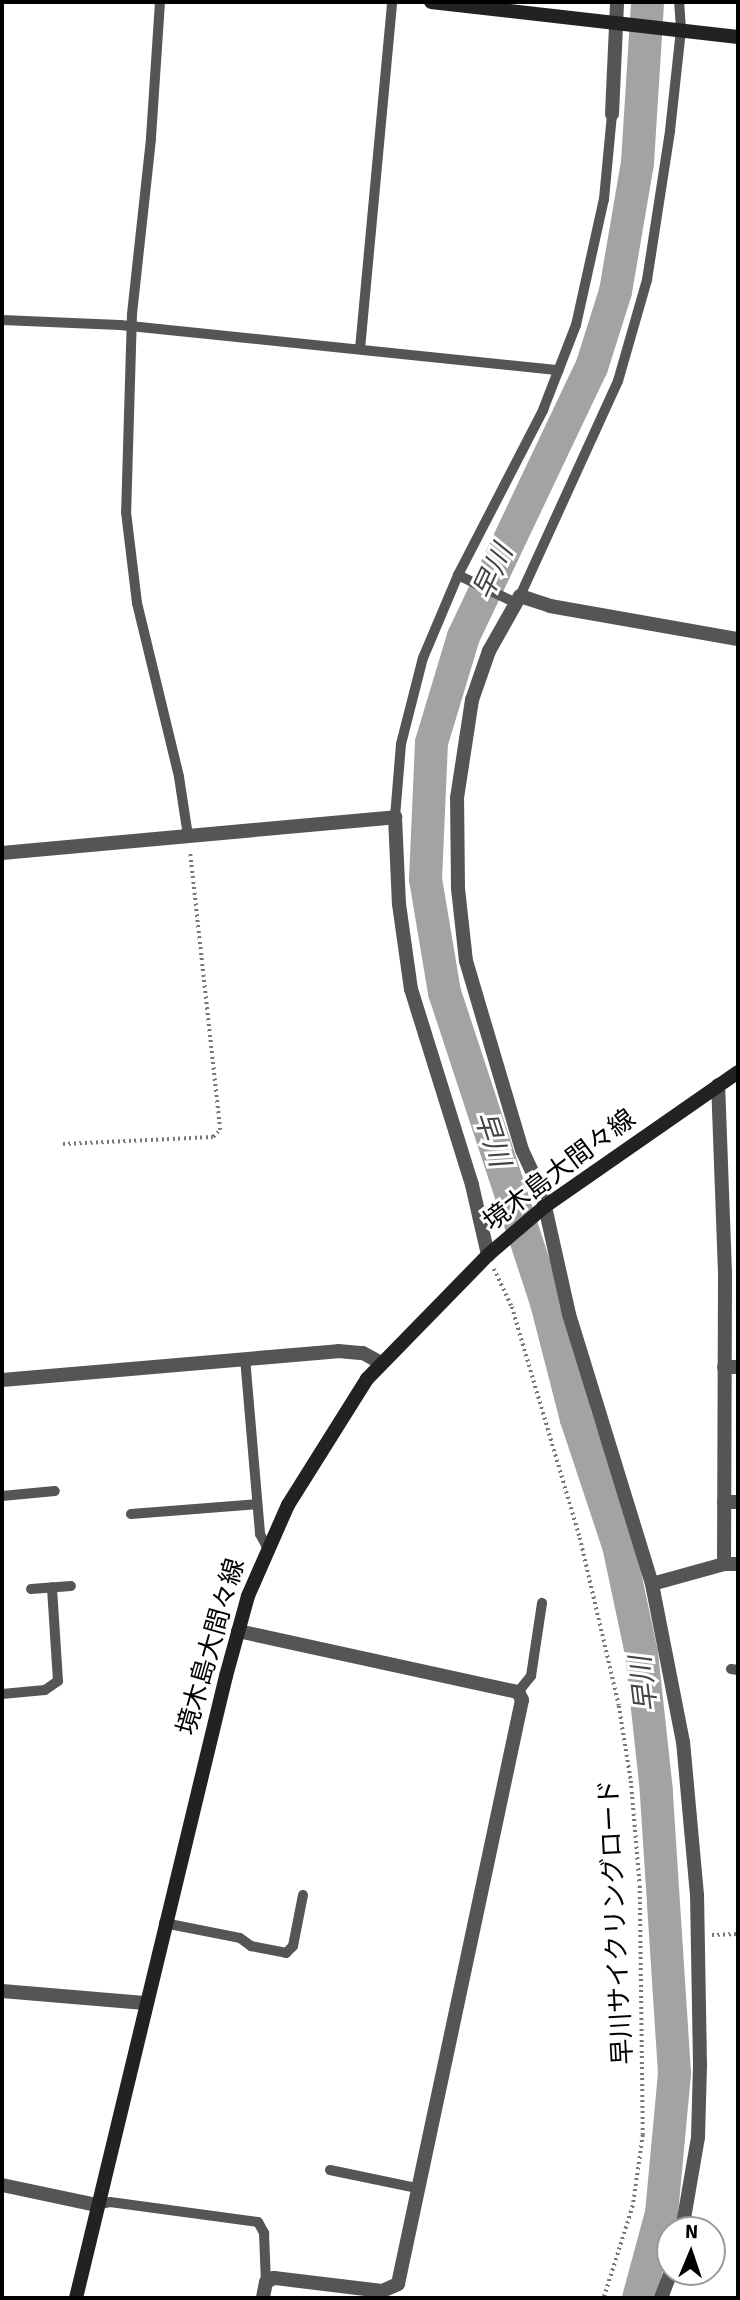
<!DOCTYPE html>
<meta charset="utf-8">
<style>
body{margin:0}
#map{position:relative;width:740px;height:2300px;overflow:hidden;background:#fff;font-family:Signika,"Noto Sans JP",sans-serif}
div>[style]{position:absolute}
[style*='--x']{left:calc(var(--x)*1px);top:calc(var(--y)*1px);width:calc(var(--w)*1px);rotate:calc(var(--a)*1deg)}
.river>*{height:33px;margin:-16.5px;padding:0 16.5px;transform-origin:16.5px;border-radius:16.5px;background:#a3a3a3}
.path>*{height:3.5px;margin-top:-1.75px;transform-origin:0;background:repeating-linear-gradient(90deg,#777 0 2px,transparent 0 5.5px)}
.service>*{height:10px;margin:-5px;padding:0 5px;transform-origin:5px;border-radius:5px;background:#555}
.minor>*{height:14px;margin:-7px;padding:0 7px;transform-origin:7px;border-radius:7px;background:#555}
.secondary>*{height:14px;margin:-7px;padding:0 7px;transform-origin:7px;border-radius:7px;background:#222}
span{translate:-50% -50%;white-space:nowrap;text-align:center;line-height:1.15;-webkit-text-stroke:6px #fff;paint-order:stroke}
.street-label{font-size:26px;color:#000}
.water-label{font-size:28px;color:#444;font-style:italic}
.frame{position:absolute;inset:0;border:4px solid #000;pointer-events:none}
.north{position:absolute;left:656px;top:2216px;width:70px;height:70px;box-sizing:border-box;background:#fff;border:2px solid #999;border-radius:50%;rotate:2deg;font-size:19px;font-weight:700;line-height:28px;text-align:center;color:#000}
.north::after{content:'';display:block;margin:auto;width:24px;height:32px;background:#000;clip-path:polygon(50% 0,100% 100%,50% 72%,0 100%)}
</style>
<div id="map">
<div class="river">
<div style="--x:638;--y:2298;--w:88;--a:-74.9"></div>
<div style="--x:661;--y:2213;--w:141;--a:-84.7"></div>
<div style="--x:674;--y:2073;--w:283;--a:-93.7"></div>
<div style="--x:656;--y:1791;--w:139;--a:-96.2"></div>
<div style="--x:641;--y:1653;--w:110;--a:-102"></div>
<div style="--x:618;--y:1545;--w:133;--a:-108.4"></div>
<div style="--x:576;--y:1419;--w:121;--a:-104.4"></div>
<div style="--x:546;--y:1302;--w:326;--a:-108.2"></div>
<div style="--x:444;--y:992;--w:115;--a:-99.5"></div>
<div style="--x:425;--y:879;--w:137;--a:-87.5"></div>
<div style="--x:431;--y:742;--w:111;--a:-73.2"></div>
<div style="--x:463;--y:636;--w:298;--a:-64.6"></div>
<div style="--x:591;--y:367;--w:80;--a:-72.5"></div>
<div style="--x:615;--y:291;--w:131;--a:-80.3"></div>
<div style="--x:637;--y:162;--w:160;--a:-86.4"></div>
</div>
<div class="path">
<div style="--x:63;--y:1144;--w:150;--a:-2.7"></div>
<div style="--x:213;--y:1137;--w:10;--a:-45"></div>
<div style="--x:220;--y:1130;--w:280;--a:-96.2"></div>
<div style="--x:494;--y:1269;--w:42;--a:64.7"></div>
<div style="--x:512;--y:1307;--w:241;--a:73.6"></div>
<div style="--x:580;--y:1538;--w:172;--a:76.9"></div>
<div style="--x:619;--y:1706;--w:76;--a:80.9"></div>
<div style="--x:631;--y:1781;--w:105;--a:85.1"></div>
<div style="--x:640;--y:1886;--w:249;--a:89.3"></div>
<div style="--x:643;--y:2135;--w:72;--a:98"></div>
<div style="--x:633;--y:2206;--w:96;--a:107.5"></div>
<div style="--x:712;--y:1935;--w:26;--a:-2"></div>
</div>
<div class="service">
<div style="--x:160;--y:2;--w:137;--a:93.8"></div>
<div style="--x:151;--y:139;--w:176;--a:96.2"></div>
<div style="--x:132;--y:314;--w:198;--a:91.7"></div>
<div style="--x:126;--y:512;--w:92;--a:83.1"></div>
<div style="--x:137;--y:603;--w:179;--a:76.4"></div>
<div style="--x:179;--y:777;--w:60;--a:81.3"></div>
<div style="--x:2;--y:320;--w:118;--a:2.4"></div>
<div style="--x:120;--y:325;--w:441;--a:5.9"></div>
<div style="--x:360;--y:349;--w:348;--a:-84.7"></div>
<div style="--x:458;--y:575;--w:64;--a:25.8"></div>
<div style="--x:520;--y:596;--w:236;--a:-65.5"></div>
<div style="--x:618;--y:381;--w:105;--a:-74"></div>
<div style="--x:647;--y:280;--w:151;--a:-81.2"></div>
<div style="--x:670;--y:131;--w:103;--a:-83.8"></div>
<div style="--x:681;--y:29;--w:27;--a:-94"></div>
<div style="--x:395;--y:817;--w:73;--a:-85.3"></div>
<div style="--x:401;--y:744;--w:89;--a:-75.7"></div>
<div style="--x:423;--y:658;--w:90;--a:-67.1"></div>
<div style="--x:458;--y:575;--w:186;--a:-62.7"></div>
<div style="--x:543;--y:410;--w:91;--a:-68.8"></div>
<div style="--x:576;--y:325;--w:129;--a:-77.5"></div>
<div style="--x:604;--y:199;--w:85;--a:-84.6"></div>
<div style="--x:245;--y:1358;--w:177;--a:85.1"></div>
<div style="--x:260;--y:1534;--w:15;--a:62"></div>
<div style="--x:2;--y:1496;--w:53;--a:-5.4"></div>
<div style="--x:131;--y:1514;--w:126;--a:-4.5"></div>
<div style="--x:31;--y:1589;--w:40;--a:-4.3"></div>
<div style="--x:731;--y:1669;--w:7;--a:8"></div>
<div style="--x:518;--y:1692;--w:21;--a:-51"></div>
<div style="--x:531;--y:1676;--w:74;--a:-81.4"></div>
<div style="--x:2;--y:1694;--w:43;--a:-5.3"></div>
<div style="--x:45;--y:1690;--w:16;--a:-35"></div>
<div style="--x:58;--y:1681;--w:94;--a:-93.7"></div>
<div style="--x:164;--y:1923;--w:77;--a:11.2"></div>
<div style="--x:240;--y:1938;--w:14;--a:36"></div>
<div style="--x:251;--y:1946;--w:36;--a:11"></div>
<div style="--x:286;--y:1953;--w:10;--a:-45"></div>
<div style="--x:293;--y:1946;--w:52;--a:-78.9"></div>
<div style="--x:330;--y:2170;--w:89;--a:11.7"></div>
<div style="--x:96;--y:2205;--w:14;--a:-12"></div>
<div style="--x:110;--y:2202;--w:149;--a:7.7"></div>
<div style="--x:258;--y:2222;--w:13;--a:61"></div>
<div style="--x:264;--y:2233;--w:49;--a:87.7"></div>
</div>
<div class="minor">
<div style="--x:612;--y:114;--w:112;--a:-87.4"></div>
<div style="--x:2;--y:853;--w:395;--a:-5.2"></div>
<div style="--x:395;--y:817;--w:87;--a:87.4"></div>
<div style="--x:399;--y:904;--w:86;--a:82"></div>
<div style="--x:411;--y:989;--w:205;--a:72.7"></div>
<div style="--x:472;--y:1185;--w:72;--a:77.1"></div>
<div style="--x:724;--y:1367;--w:14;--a:0"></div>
<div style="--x:2;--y:1380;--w:337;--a:-4.9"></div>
<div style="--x:338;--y:1351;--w:25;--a:5"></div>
<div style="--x:363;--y:1353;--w:21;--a:29"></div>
<div style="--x:724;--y:1502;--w:14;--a:0"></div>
<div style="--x:724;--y:1564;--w:14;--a:0"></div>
<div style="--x:652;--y:1584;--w:75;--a:-15.5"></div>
<div style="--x:724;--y:1564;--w:291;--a:-89.8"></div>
<div style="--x:725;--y:1273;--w:188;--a:-92.1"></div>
<div style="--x:238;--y:1631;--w:287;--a:12.3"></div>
<div style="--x:518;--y:1692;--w:9;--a:63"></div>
<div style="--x:522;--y:1700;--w:597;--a:101.99"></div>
<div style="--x:398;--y:2284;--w:17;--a:156"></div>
<div style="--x:382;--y:2291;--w:109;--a:-173.1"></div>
<div style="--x:274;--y:2278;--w:9;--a:153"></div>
<div style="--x:266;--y:2282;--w:16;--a:101"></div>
<div style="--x:2;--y:1991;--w:143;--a:4.8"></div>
<div style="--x:2;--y:2185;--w:96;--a:12"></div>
<div style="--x:682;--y:2230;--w:94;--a:-80.2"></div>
<div style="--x:698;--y:2137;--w:72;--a:-88.4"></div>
<div style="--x:700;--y:2065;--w:170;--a:-91"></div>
<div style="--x:697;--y:1895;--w:154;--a:-95.2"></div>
<div style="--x:683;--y:1742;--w:161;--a:-101.1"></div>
<div style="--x:652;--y:1584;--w:282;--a:-107.1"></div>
<div style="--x:569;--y:1314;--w:124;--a:-102.6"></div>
<div style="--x:542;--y:1193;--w:47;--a:-114.9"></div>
<div style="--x:522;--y:1150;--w:197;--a:-106.5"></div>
<div style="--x:466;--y:961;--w:73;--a:-96.3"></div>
<div style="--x:458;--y:888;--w:90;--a:-90.6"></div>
<div style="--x:457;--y:798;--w:99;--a:-81.3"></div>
<div style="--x:472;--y:700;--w:52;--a:-70.9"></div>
<div style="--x:489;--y:651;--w:63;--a:-60.6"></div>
<div style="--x:520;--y:596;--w:32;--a:18"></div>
<div style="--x:550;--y:606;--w:191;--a:10"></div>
<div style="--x:661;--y:2298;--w:28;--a:-69"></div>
</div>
<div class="secondary">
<div style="--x:431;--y:2;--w:309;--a:6.5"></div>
<div style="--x:76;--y:2298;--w:640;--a:-76.44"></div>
<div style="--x:226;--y:1676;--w:83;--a:-74.6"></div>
<div style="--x:248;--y:1596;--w:99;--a:-66.3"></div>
<div style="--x:288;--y:1505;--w:149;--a:-57.9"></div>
<div style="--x:367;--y:1379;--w:173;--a:-45.7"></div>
<div style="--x:488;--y:1255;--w:74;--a:-40.6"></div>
<div style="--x:544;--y:1207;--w:236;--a:-34.8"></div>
</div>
<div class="street-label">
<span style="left:560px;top:1171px;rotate:-37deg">境木島大間々線</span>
<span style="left:212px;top:1647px;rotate:-74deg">境木島大間々線</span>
<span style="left:617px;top:1922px;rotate:-93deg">早川サイクリングロード</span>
</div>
<div class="water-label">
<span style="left:493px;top:572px;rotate:-65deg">早川</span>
<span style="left:492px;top:1139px;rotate:72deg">早川</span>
<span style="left:644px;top:1684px;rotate:-97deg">早川</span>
</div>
<div class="frame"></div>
<div class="north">N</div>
</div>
